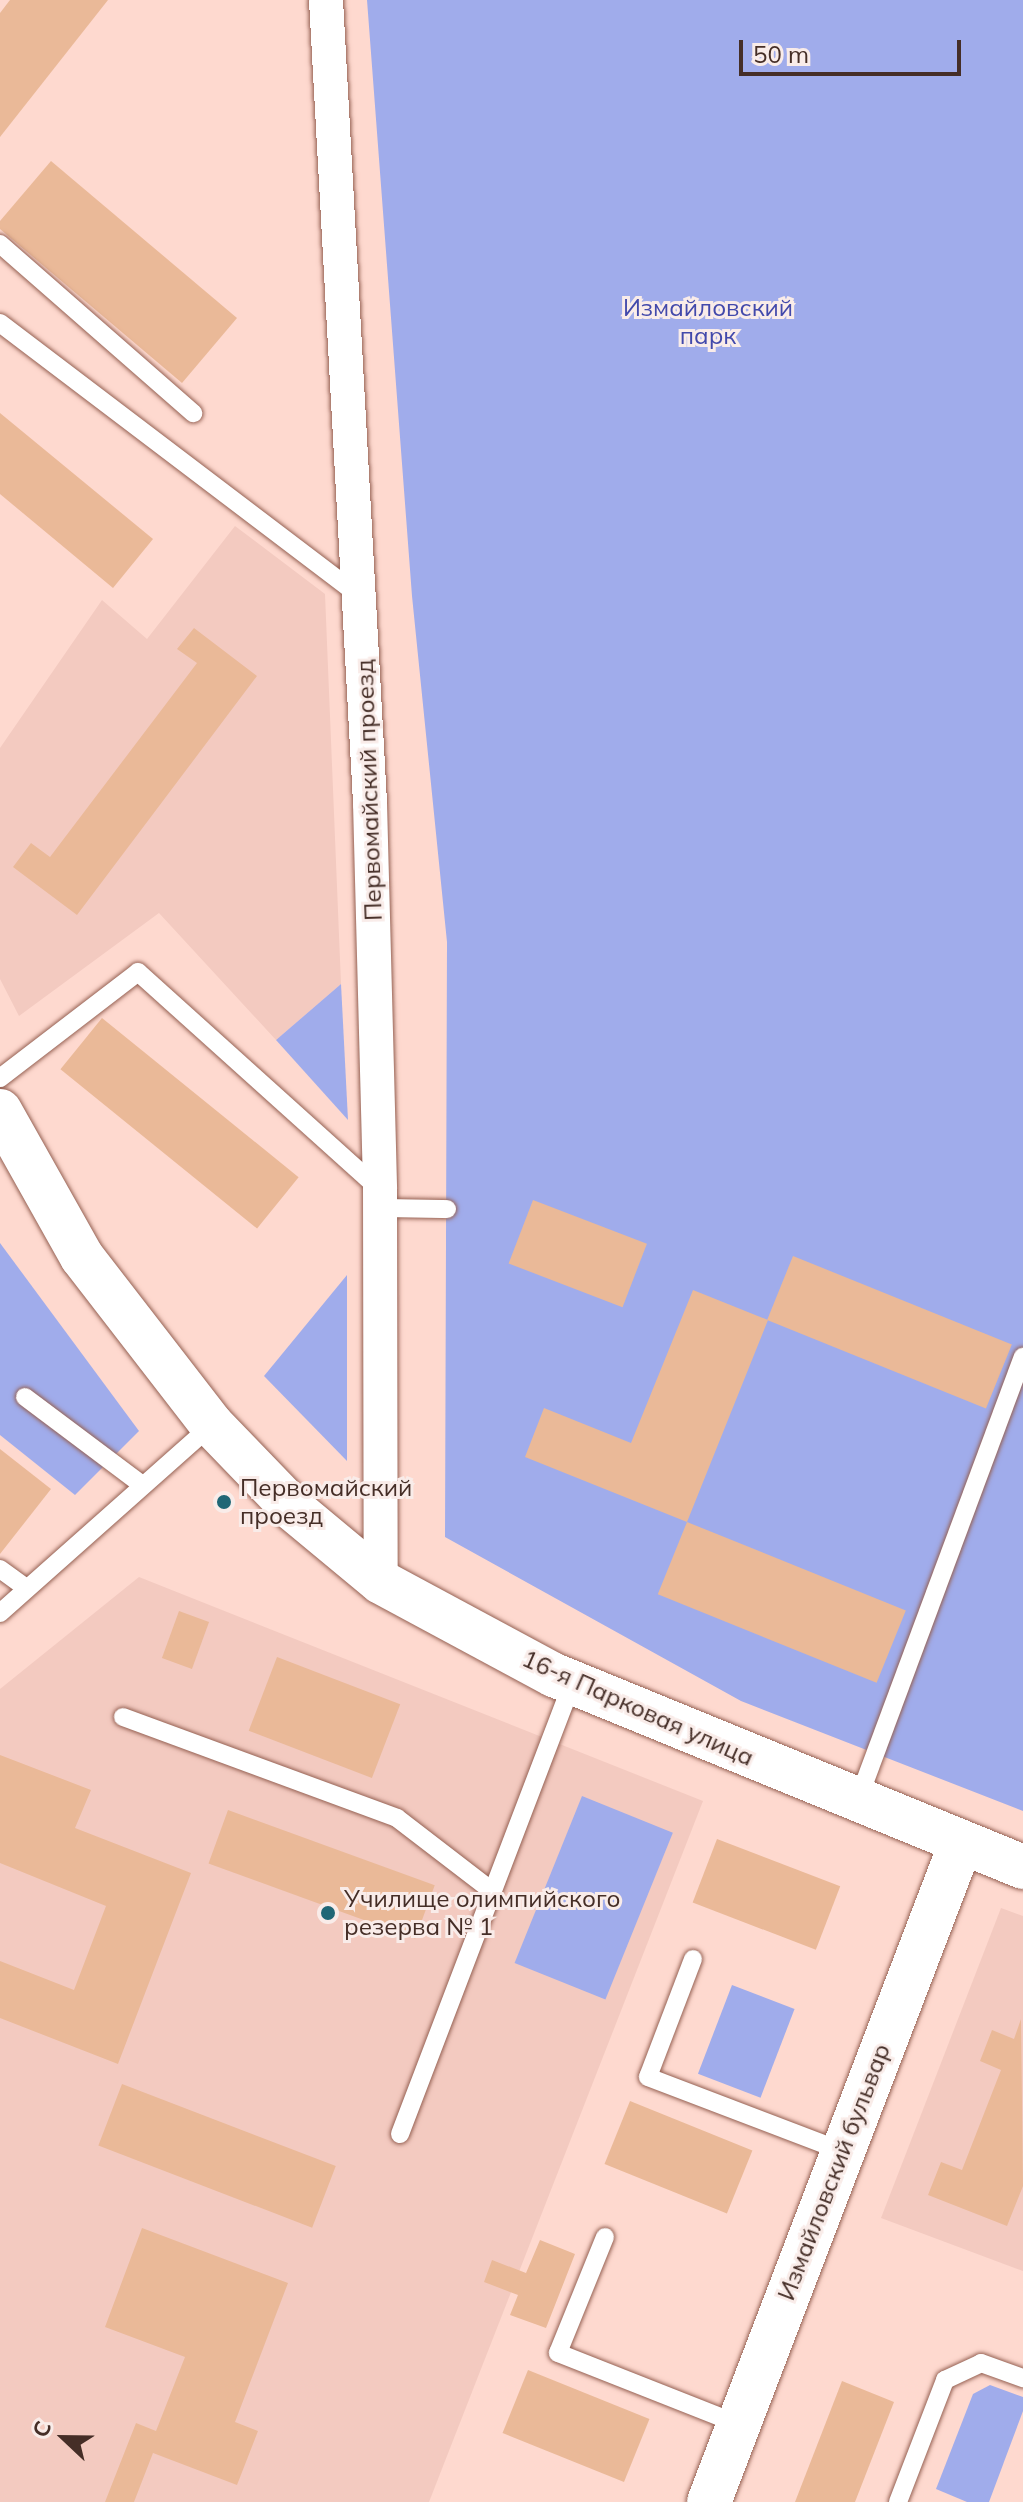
<!DOCTYPE html>
<meta charset="utf-8">
<style>
body{margin:0}
#map{position:relative;width:1023px;height:2502px;overflow:hidden;background:#fed9cf;font-family:Mulish,sans-serif}
div>[style]{position:absolute}
[style*='--x']{left:calc(var(--x)*1px);top:calc(var(--y)*1px);width:calc(var(--w)*1px);rotate:calc(var(--a)*1deg)}
.built>*{inset:0;background:#f3cac0}
.green>*{inset:0;background:#a0aceb;transform-origin:0 0}
.building>*{inset:0;background:#eab998;transform-origin:0 0}
.roads{filter:drop-shadow(0 0 2px #956153) drop-shadow(0 0 2px #956153)}
.lane>*{height:18px;margin:-9px;padding:0 9px;transform-origin:9px;border-radius:9px;background:#fff}
.street>*{height:34px;margin:-17px;padding:0 17px;transform-origin:17px;border-radius:17px;background:#fff}
.secondary>*{height:44px;margin:-22px;padding:0 22px;transform-origin:22px;border-radius:22px;background:#fff}
.dots>*{width:22px;height:22px;translate:-50% -50%;box-sizing:border-box;border:4px solid #f9ece9;border-radius:50%}
span{translate:-50% -50%;white-space:nowrap;text-align:center;line-height:1.15;-webkit-text-stroke:6px #f9ece9;paint-order:stroke}
.park-label{font-size:24px;color:#4249ab}
.street-label{font-size:24px;color:#452e27}
.poi-label{font-size:24px;color:#452e27}
.left{translate:0 -50%;text-align:left}
.north{position:absolute;left:24px;top:2398px;width:80px;height:80px;-webkit-text-stroke:6px #f9ece9;paint-order:stroke;rotate:292deg;font-size:22px;font-weight:700;line-height:32px;text-align:center;color:#452e27}
.north::after{content:'';display:block;margin:auto;width:28px;height:36px;background:#452e27;clip-path:polygon(50% 0,100% 100%,50% 72%,0 100%)}
.scale{position:absolute;left:739px;top:40px;width:222px;height:36px;box-sizing:border-box;border:4px solid #452e27;border-top:0;padding-left:10px;font-size:24px;line-height:28px;white-space:nowrap;color:#452e27;-webkit-text-stroke:6px #f9ece9;paint-order:stroke}
</style>
<div id="map">
<div class="built">
<div style="clip-path:polygon(235px 526px,325px 594px,341px 984px,276px 1040px,159px 913px,19px 1016px,0 979px,0 748px,102px 600px,147px 639px)"></div>
<div style="clip-path:polygon(139px 1577px,703px 1801px,429px 2502px,0 2502px,0 1689px)"></div>
<div style="clip-path:polygon(1001px 1908px,1023px 1916px,1023px 2271px,881px 2218px)"></div>
</div>
<div class="green">
<div style="clip-path:polygon(367px 0,1023px 0,1023px 1811px,741px 1701px,445px 1537px,447px 942px,412px 596px)"></div>
<div style="clip-path:polygon(341px 984px,348px 1120px,276px 1040px)"></div>
<div style="clip-path:polygon(0 1243px,139px 1431px,75px 1495px,0 1435px)"></div>
<div style="clip-path:polygon(347px 1275px,347px 1461px,264px 1376px)"></div>
<div style="left:582px;top:1796px;width:98px;height:180px;rotate:22deg"></div>
<div style="left:732px;top:1985px;width:67px;height:95px;rotate:21deg"></div>
<div style="clip-path:polygon(990px 2385px,1023px 2397px,1023px 2411px,989px 2502px,967px 2502px,936px 2489px,973px 2394px)"></div>
</div>
<div class="building">
<div style="clip-path:polygon(10px 0,108px 0,0 137px,0 13px)"></div>
<div style="clip-path:polygon(51px 161px,237px 318px,182px 383px,0 229px,0 221px)"></div>
<div style="clip-path:polygon(0 413px,153px 539px,113px 588px,0 494px)"></div>
<div style="clip-path:polygon(194px 628px,257px 676px,77px 915px,13px 867px,31px 843px,50px 857px,197px 663px,177px 649px)"></div>
<div style="left:102px;top:1018px;width:253px;height:66px;rotate:39deg"></div>
<div style="left:533px;top:1200px;width:122px;height:68px;rotate:21deg"></div>
<div style="left:793px;top:1256px;width:236px;height:69px;rotate:22deg"></div>
<div style="clip-path:polygon(693px 1290px,768px 1320px,687px 1522px,525px 1457px,544px 1408px,631px 1443px)"></div>
<div style="clip-path:polygon(0 1449px,51px 1489px,0 1554px)"></div>
<div style="left:687px;top:1522px;width:236px;height:78px;rotate:22deg"></div>
<div style="left:179px;top:1611px;width:32px;height:50px;rotate:20deg"></div>
<div style="left:277px;top:1657px;width:132px;height:79px;rotate:21deg"></div>
<div style="clip-path:polygon(0 1755px,91px 1790px,75px 1828px,191px 1873px,118px 2064px,0 2018px,0 1961px,74px 1990px,106px 1906px,0 1863px)"></div>
<div style="left:228px;top:1810px;width:220px;height:57px;rotate:20deg"></div>
<div style="left:717px;top:1839px;width:132px;height:68px;rotate:21deg"></div>
<div style="clip-path:polygon(1021px 2019px,1023px 2186px,1007px 2226px,928px 2195px,941px 2162px,962px 2170px,1001px 2070px,980px 2061px,992px 2030px,1014px 2039px)"></div>
<div style="left:122px;top:2084px;width:229px;height:66px;rotate:21deg"></div>
<div style="left:630px;top:2101px;width:132px;height:68px;rotate:22deg"></div>
<div style="clip-path:polygon(142px 2228px,288px 2283px,235px 2422px,258px 2431px,237px 2485px,153px 2453px,134px 2502px,105px 2502px,136px 2423px,156px 2431px,185px 2357px,105px 2327px)"></div>
<div style="clip-path:polygon(540px 2240px,575px 2254px,546px 2328px,510px 2315px,518px 2295px,484px 2282px,492px 2260px,526px 2273px)"></div>
<div style="left:528px;top:2370px;width:131px;height:68px;rotate:22deg"></div>
<div style="clip-path:polygon(842px 2381px,894px 2402px,855px 2502px,795px 2502px)"></div>
</div>
<div class="roads">
<div class="lane">
<div style="--x:0;--y:244;--w:257;--a:41.2"></div>
<div style="--x:0;--y:323;--w:453;--a:37.2"></div>
<div style="--x:0;--y:1078;--w:174;--a:-37.5"></div>
<div style="--x:138;--y:972;--w:323;--a:42"></div>
<div style="--x:380;--y:1208;--w:67;--a:0.9"></div>
<div style="--x:25;--y:1397;--w:146;--a:36.9"></div>
<div style="--x:0;--y:1569;--w:32;--a:36"></div>
<div style="--x:0;--y:1613;--w:283;--a:-41.6"></div>
<div style="--x:123;--y:1717;--w:292;--a:20.2"></div>
<div style="--x:397;--y:1818;--w:120;--a:37.5"></div>
<div style="--x:858;--y:1800;--w:473;--a:-69.6"></div>
<div style="--x:693;--y:1959;--w:126;--a:110.9"></div>
<div style="--x:648;--y:2077;--w:208;--a:20.9"></div>
<div style="--x:400;--y:2134;--w:483;--a:-69.1"></div>
<div style="--x:605;--y:2237;--w:125;--a:112.1"></div>
<div style="--x:558;--y:2353;--w:193;--a:21.5"></div>
<div style="--x:898;--y:2502;--w:131;--a:-68.9"></div>
<div style="--x:945;--y:2380;--w:40;--a:-25"></div>
<div style="--x:981;--y:2363;--w:45;--a:19.7"></div>
</div>
<div class="street">
<div style="--x:326;--y:0;--w:804;--a:86.86"></div>
<div style="--x:370;--y:803;--w:386;--a:88.5"></div>
<div style="--x:380;--y:1189;--w:393;--a:89.9"></div>
</div>
<div class="secondary">
<div style="--x:0;--y:1111;--w:167;--a:60.7"></div>
<div style="--x:82;--y:1257;--w:212;--a:52.3"></div>
<div style="--x:212;--y:1425;--w:117;--a:46"></div>
<div style="--x:293;--y:1509;--w:114;--a:39.7"></div>
<div style="--x:381;--y:1582;--w:196;--a:28.3"></div>
<div style="--x:554;--y:1675;--w:507;--a:22.26"></div>
<div style="--x:709;--y:2502;--w:706;--a:-69.07"></div>
</div>
</div>
<div class="dots">
<div style="left:224px;top:1502px;background:#206776"></div>
<div style="left:328px;top:1913px;background:#206776"></div>
</div>
<div class="park-label">
<span style="left:708px;top:322px">Измайловский<br>парк</span>
</div>
<div class="street-label">
<span style="left:369px;top:790px;rotate:-92deg">Первомайский проезд</span>
<span style="left:638px;top:1708px;rotate:24deg">16-я Парковая улица</span>
<span style="left:834px;top:2172px;rotate:-69deg">Измайловский бульвар</span>
</div>
<div class="poi-label">
<span class="left" style="left:240px;top:1502px">Первомайский<br>проезд</span>
<span class="left" style="left:344px;top:1913px">Училище олимпийского<br>резерва № 1</span>
</div>
<div class="north">С</div>
<div class="scale">50 m</div>
</div>
